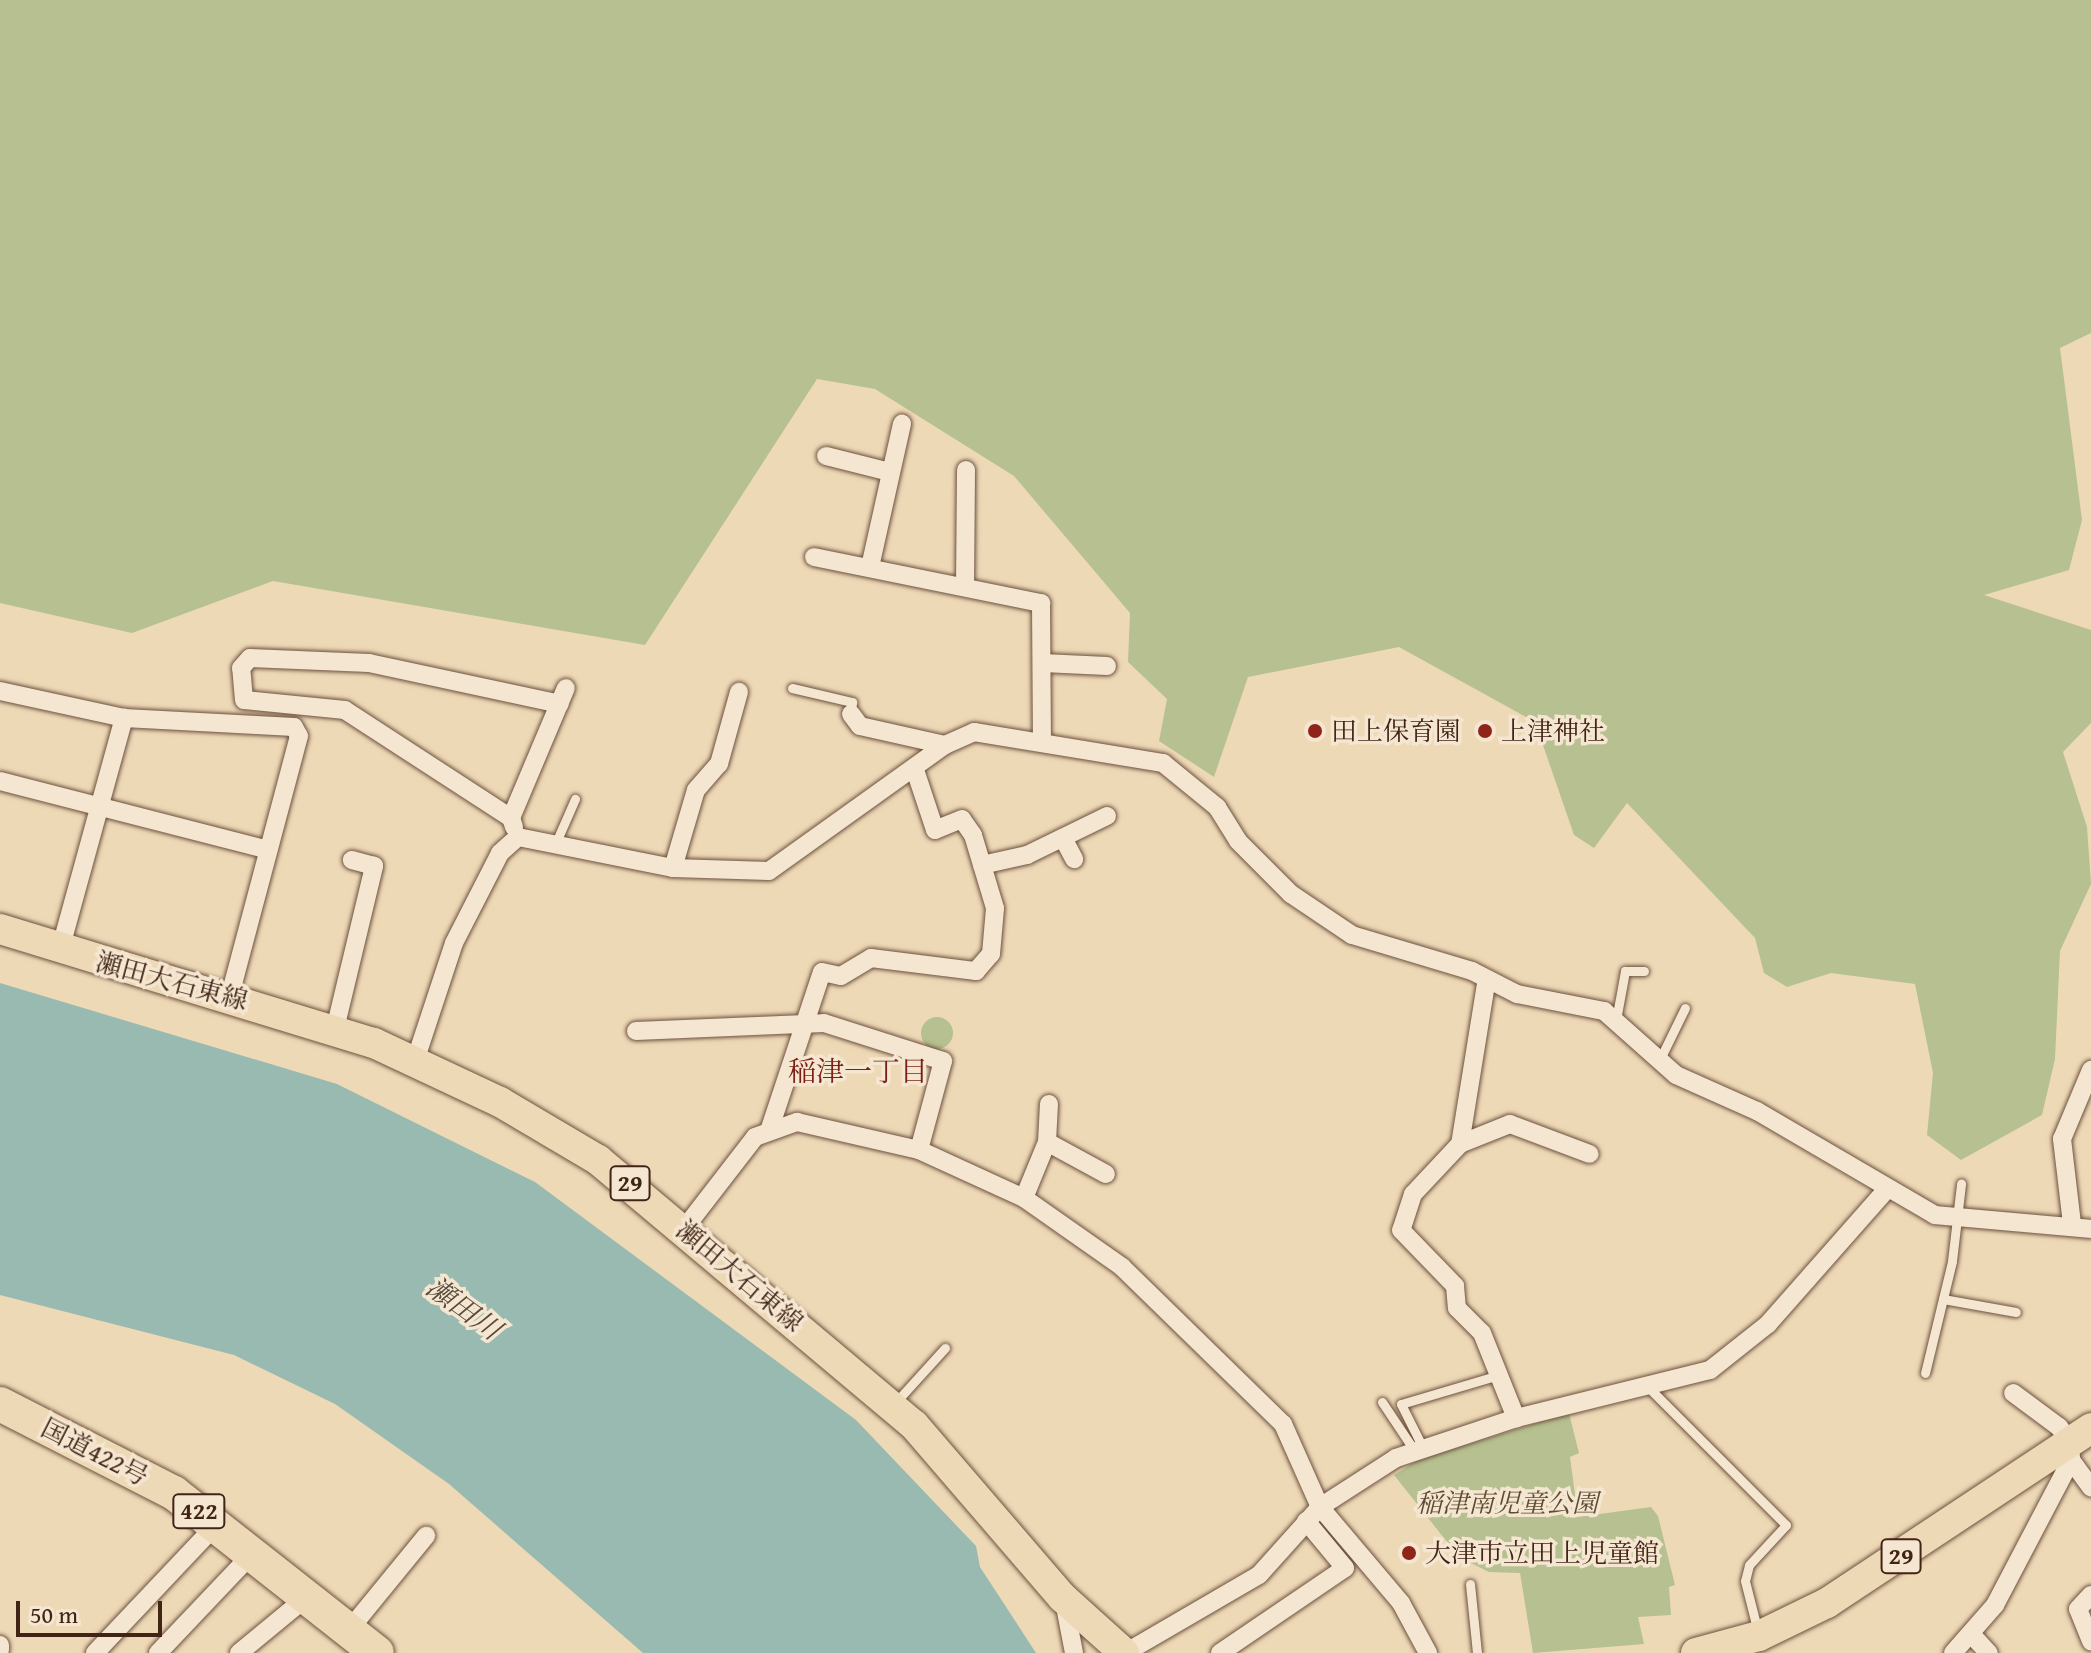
<!DOCTYPE html>
<meta charset="utf-8">
<style>
body{margin:0}
#map{position:relative;width:2091px;height:1653px;overflow:hidden;background:#eed9b7;font-family:"Gentium Book Plus","Noto Serif JP",serif}
div>[style]{position:absolute}
[style*='--x']{left:calc(var(--x)*1px);top:calc(var(--y)*1px);width:calc(var(--w)*1px);rotate:calc(var(--a)*1deg)}
.green>*{inset:0;background:#b6c090}
.round{border-radius:50%}
.water>*{inset:0;background:#99bab0}
.roads{filter:drop-shadow(0 0 2px #6c513e) drop-shadow(0 0 2px #6c513e)}
.lane>*{height:9px;margin:-4.5px;padding:0 4.5px;transform-origin:4.5px;border-radius:4.5px;background:#f4e6d0}
.street>*{height:18px;margin:-9px;padding:0 9px;transform-origin:9px;border-radius:9px;background:#f4e6d0}
.primary>*{height:30px;margin:-15px;padding:0 15px;transform-origin:15px;border-radius:15px;background:#eed9b7}
.highway>*{height:34px;margin:-17px;padding:0 17px;transform-origin:17px;border-radius:17px;background:#eed9b7}
.dots>*{width:22px;height:22px;translate:-50% -50%;box-sizing:border-box;border:4px solid #f4e6d0;border-radius:50%}
span{translate:-50% -50%;white-space:nowrap;text-align:center;line-height:1.15;-webkit-text-stroke:7px #f4e6d0;paint-order:stroke}
.shield-label span{padding:2px 6px;background:#f4e6d0;border:2px solid;border-radius:6px;-webkit-text-stroke-width:0}
.shield-label{font-size:24px;color:#412416;font-weight:700}
.poi-label{font-size:26px;color:#412416}
.left{translate:0 -50%;text-align:left}
.street-label{font-size:26px;color:#412416}
.park-label{font-size:26px;color:#5e4b34;font-style:italic}
.neighbourhood-label{font-size:28px;color:#7a1f14}
.water-label{font-size:28px;color:#574a3c;font-style:italic}
.scale{position:absolute;left:16px;top:1601px;width:146px;height:36px;box-sizing:border-box;border:4px solid #412416;border-top:0;padding-left:10px;font-size:24px;line-height:28px;white-space:nowrap;color:#412416;-webkit-text-stroke:6px #f4e6d0;paint-order:stroke}
</style>
<div id="map">
<div class="green">
<div style="clip-path:polygon(0 0,2091px 0,2091px 333px,2060px 348px,2082px 520px,2069px 570px,1984px 595px,2091px 630px,2091px 723px,2063px 752px,2087px 827px,2091px 884px,2060px 951px,2055px 1059px,2042px 1115px,1961px 1160px,1927px 1135px,1933px 1073px,1915px 984px,1831px 973px,1787px 987px,1764px 973px,1755px 938px,1627px 803px,1594px 848px,1574px 835px,1535px 722px,1399px 647px,1248px 677px,1214px 777px,1159px 741px,1167px 699px,1128px 662px,1130px 613px,1014px 476px,875px 389px,817px 379px,645px 645px,273px 581px,132px 633px,0 603px)"></div>
<div class="round" style="left:921px;top:1017px;width:32px;height:32px"></div>
<div style="clip-path:polygon(1569px 1413px,1579px 1453px,1570px 1457px,1578px 1517px,1651px 1507px,1658px 1516px,1675px 1585px,1669px 1587px,1671px 1615px,1638px 1617px,1644px 1644px,1533px 1653px,1520px 1573px,1489px 1572px,1459px 1557px,1394px 1475px,1418px 1460px)"></div>
</div>
<div class="water">
<div style="clip-path:polygon(0 983px,337px 1084px,535px 1182px,856px 1420px,976px 1546px,980px 1567px,1036px 1653px,643px 1653px,449px 1484px,335px 1404px,234px 1355px,0 1295px)"></div>
</div>
<div class="roads">
<div class="lane">
<div style="--x:792;--y:688;--w:62;--a:13.1"></div>
<div style="--x:852;--y:702;--w:12;--a:95"></div>
<div style="--x:557;--y:840;--w:45;--a:-66.3"></div>
<div style="--x:1616;--y:1020;--w:50;--a:-79.6"></div>
<div style="--x:1625;--y:971;--w:19;--a:0"></div>
<div style="--x:1659;--y:1061;--w:59;--a:-63.9"></div>
<div style="--x:1943;--y:1299;--w:74;--a:10.1"></div>
<div style="--x:1925;--y:1373;--w:115;--a:-76.4"></div>
<div style="--x:1952;--y:1261;--w:78;--a:-83.3"></div>
<div style="--x:1648;--y:1387;--w:195;--a:45"></div>
<div style="--x:1786;--y:1525;--w:54;--a:132.8"></div>
<div style="--x:1749;--y:1565;--w:16;--a:104"></div>
<div style="--x:1745;--y:1581;--w:53;--a:75.7"></div>
<div style="--x:896;--y:1402;--w:73;--a:-47.8"></div>
<div style="--x:1382;--y:1402;--w:58;--a:56.3"></div>
<div style="--x:1422;--y:1446;--w:47;--a:-116.6"></div>
<div style="--x:1401;--y:1404;--w:102;--a:-16.5"></div>
<div style="--x:1470;--y:1584;--w:69;--a:84.2"></div>
</div>
<div class="street">
<div style="--x:826;--y:456;--w:66;--a:14"></div>
<div style="--x:814;--y:557;--w:232;--a:11.5"></div>
<div style="--x:1041;--y:603;--w:139;--a:89.6"></div>
<div style="--x:870;--y:567;--w:147;--a:-77.4"></div>
<div style="--x:965;--y:586;--w:116;--a:-89.5"></div>
<div style="--x:1043;--y:663;--w:64;--a:2.7"></div>
<div style="--x:0;--y:691;--w:127;--a:12.3"></div>
<div style="--x:124;--y:718;--w:170;--a:3"></div>
<div style="--x:294;--y:727;--w:10;--a:61"></div>
<div style="--x:299;--y:736;--w:268;--a:104.9"></div>
<div style="--x:851;--y:714;--w:15;--a:53"></div>
<div style="--x:860;--y:726;--w:87;--a:12.6"></div>
<div style="--x:0;--y:781;--w:277;--a:14.4"></div>
<div style="--x:511;--y:818;--w:198;--a:-147"></div>
<div style="--x:345;--y:710;--w:101;--a:-174.3"></div>
<div style="--x:244;--y:700;--w:32;--a:-95"></div>
<div style="--x:241;--y:668;--w:13;--a:-48"></div>
<div style="--x:250;--y:658;--w:119;--a:2.4"></div>
<div style="--x:369;--y:663;--w:195;--a:12.1"></div>
<div style="--x:514;--y:827;--w:9;--a:-108"></div>
<div style="--x:511;--y:818;--w:141;--a:-67.1"></div>
<div style="--x:1063;--y:838;--w:24;--a:62"></div>
<div style="--x:982;--y:865;--w:46;--a:-12.5"></div>
<div style="--x:1027;--y:855;--w:89;--a:-26"></div>
<div style="--x:673;--y:868;--w:81;--a:-73.6"></div>
<div style="--x:696;--y:790;--w:35;--a:-49"></div>
<div style="--x:719;--y:764;--w:75;--a:-74.5"></div>
<div style="--x:60;--y:950;--w:241;--a:-74.6"></div>
<div style="--x:1486;--y:984;--w:162;--a:99.2"></div>
<div style="--x:1460;--y:1144;--w:69;--a:133.2"></div>
<div style="--x:1413;--y:1194;--w:38;--a:108"></div>
<div style="--x:1401;--y:1230;--w:78;--a:46"></div>
<div style="--x:1455;--y:1286;--w:22;--a:85"></div>
<div style="--x:1457;--y:1308;--w:35;--a:45"></div>
<div style="--x:1482;--y:1333;--w:92;--a:68.2"></div>
<div style="--x:335;--y:1029;--w:168;--a:-76.5"></div>
<div style="--x:374;--y:866;--w:23;--a:-165"></div>
<div style="--x:636;--y:1031;--w:188;--a:-2.4"></div>
<div style="--x:824;--y:1023;--w:125;--a:17.7"></div>
<div style="--x:943;--y:1061;--w:92;--a:105.1"></div>
<div style="--x:415;--y:1061;--w:124;--a:-71.7"></div>
<div style="--x:454;--y:943;--w:101;--a:-62.9"></div>
<div style="--x:500;--y:853;--w:24;--a:-42"></div>
<div style="--x:518;--y:837;--w:158;--a:11.3"></div>
<div style="--x:673;--y:868;--w:96;--a:1.8"></div>
<div style="--x:769;--y:871;--w:216;--a:-35.6"></div>
<div style="--x:945;--y:745;--w:32;--a:-24"></div>
<div style="--x:974;--y:732;--w:192;--a:9.3"></div>
<div style="--x:1163;--y:763;--w:70;--a:39.2"></div>
<div style="--x:1217;--y:807;--w:40;--a:58"></div>
<div style="--x:1238;--y:841;--w:75;--a:45"></div>
<div style="--x:1291;--y:894;--w:73;--a:33.9"></div>
<div style="--x:1352;--y:935;--w:125;--a:16.7"></div>
<div style="--x:1472;--y:971;--w:51;--a:27.1"></div>
<div style="--x:1517;--y:994;--w:89;--a:11.1"></div>
<div style="--x:1604;--y:1011;--w:96;--a:41.6"></div>
<div style="--x:1676;--y:1075;--w:89;--a:24"></div>
<div style="--x:1757;--y:1111;--w:206;--a:30.3"></div>
<div style="--x:1935;--y:1215;--w:157;--a:5.1"></div>
<div style="--x:770;--y:1128;--w:164;--a:-71.6"></div>
<div style="--x:822;--y:972;--w:19;--a:12"></div>
<div style="--x:841;--y:976;--w:35;--a:-31"></div>
<div style="--x:871;--y:958;--w:106;--a:7.1"></div>
<div style="--x:976;--y:971;--w:23;--a:-49"></div>
<div style="--x:991;--y:954;--w:46;--a:-85"></div>
<div style="--x:995;--y:908;--w:76;--a:-106.8"></div>
<div style="--x:973;--y:835;--w:19;--a:-125"></div>
<div style="--x:962;--y:819;--w:29;--a:158"></div>
<div style="--x:935;--y:830;--w:63;--a:-108.4"></div>
<div style="--x:1047;--y:1142;--w:67;--a:28.5"></div>
<div style="--x:1460;--y:1144;--w:54;--a:-21.8"></div>
<div style="--x:1510;--y:1124;--w:85;--a:20.6"></div>
<div style="--x:1024;--y:1198;--w:61;--a:-67.7"></div>
<div style="--x:1047;--y:1142;--w:38;--a:-87"></div>
<div style="--x:2072;--y:1224;--w:86;--a:-96.7"></div>
<div style="--x:2062;--y:1139;--w:75;--a:-67.2"></div>
<div style="--x:684;--y:1229;--w:116;--a:-52.3"></div>
<div style="--x:755;--y:1137;--w:45;--a:-19.7"></div>
<div style="--x:797;--y:1122;--w:125;--a:12.9"></div>
<div style="--x:919;--y:1150;--w:115;--a:24.6"></div>
<div style="--x:1024;--y:1198;--w:120;--a:35.1"></div>
<div style="--x:1122;--y:1267;--w:225;--a:44.3"></div>
<div style="--x:1283;--y:1424;--w:91;--a:66"></div>
<div style="--x:1320;--y:1507;--w:126;--a:49.8"></div>
<div style="--x:1401;--y:1603;--w:57;--a:61.6"></div>
<div style="--x:2071;--y:1460;--w:34;--a:54"></div>
<div style="--x:2091;--y:1595;--w:19;--a:133"></div>
<div style="--x:2078;--y:1609;--w:35;--a:68"></div>
<div style="--x:1064;--y:1601;--w:53;--a:79.1"></div>
<div style="--x:349;--y:1630;--w:122;--a:-50.7"></div>
<div style="--x:1971;--y:1634;--w:26;--a:47"></div>
<div style="--x:0;--y:1645;--w:5;--a:90"></div>
<div style="--x:95;--y:1653;--w:178;--a:-46.6"></div>
<div style="--x:158;--y:1653;--w:138;--a:-46.5"></div>
<div style="--x:239;--y:1653;--w:88;--a:-39.5"></div>
<div style="--x:1125;--y:1653;--w:155;--a:-30.2"></div>
<div style="--x:1259;--y:1575;--w:91;--a:-48.1"></div>
<div style="--x:1320;--y:1507;--w:90;--a:-32.8"></div>
<div style="--x:1396;--y:1458;--w:126;--a:-18.4"></div>
<div style="--x:1516;--y:1418;--w:200;--a:-13.9"></div>
<div style="--x:1710;--y:1370;--w:74;--a:-38.4"></div>
<div style="--x:1768;--y:1324;--w:179;--a:-48.6"></div>
<div style="--x:1220;--y:1653;--w:151;--a:-34.2"></div>
<div style="--x:1345;--y:1568;--w:61;--a:-129.7"></div>
<div style="--x:1953;--y:1653;--w:64;--a:-48.8"></div>
<div style="--x:1995;--y:1605;--w:164;--a:-62.3"></div>
<div style="--x:2071;--y:1460;--w:18;--a:-93"></div>
<div style="--x:2070;--y:1442;--w:19;--a:-126"></div>
<div style="--x:2059;--y:1427;--w:57;--a:-143.5"></div>
</div>
<div class="primary">
<div style="--x:0;--y:929;--w:391;--a:17"></div>
<div style="--x:374;--y:1043;--w:139;--a:25.1"></div>
<div style="--x:500;--y:1102;--w:114;--a:30.6"></div>
<div style="--x:598;--y:1160;--w:412;--a:40"></div>
<div style="--x:914;--y:1425;--w:228;--a:49.3"></div>
<div style="--x:1063;--y:1598;--w:82;--a:42"></div>
<div style="--x:1696;--y:1653;--w:65;--a:-15.1"></div>
<div style="--x:1759;--y:1636;--w:76;--a:-25.9"></div>
<div style="--x:1827;--y:1603;--w:317;--a:-33.5"></div>
</div>
<div class="highway">
<div style="--x:0;--y:1404;--w:195;--a:27.1"></div>
<div style="--x:174;--y:1493;--w:258;--a:38.2"></div>
</div>
</div>
<div class="dots">
<div style="left:1315px;top:731px;background:#8f2418"></div>
<div style="left:1485px;top:731px;background:#8f2418"></div>
<div style="left:1409px;top:1553px;background:#8f2418"></div>
</div>
<div class="shield-label">
<span style="left:630px;top:1183px">29</span>
<span style="left:199px;top:1511px">422</span>
<span style="left:1901px;top:1556px">29</span>
</div>
<div class="poi-label">
<span class="left" style="left:1331px;top:731px">田上保育園</span>
<span class="left" style="left:1501px;top:731px">上津神社</span>
<span class="left" style="left:1425px;top:1553px">大津市立田上児童館</span>
</div>
<div class="street-label">
<span style="left:172px;top:981px;rotate:15deg">瀬田大石東線</span>
<span style="left:740px;top:1276px;rotate:40deg">瀬田大石東線</span>
<span style="left:95px;top:1452px;rotate:27deg">国道422号</span>
</div>
<div class="park-label">
<span style="left:1507px;top:1503px">稲津南児童公園</span>
</div>
<div class="neighbourhood-label">
<span style="left:858px;top:1071px">稲津一丁目</span>
</div>
<div class="water-label">
<span style="left:464px;top:1308px;rotate:36deg">瀬田川</span>
</div>
<div class="scale">50 m</div>
</div>
